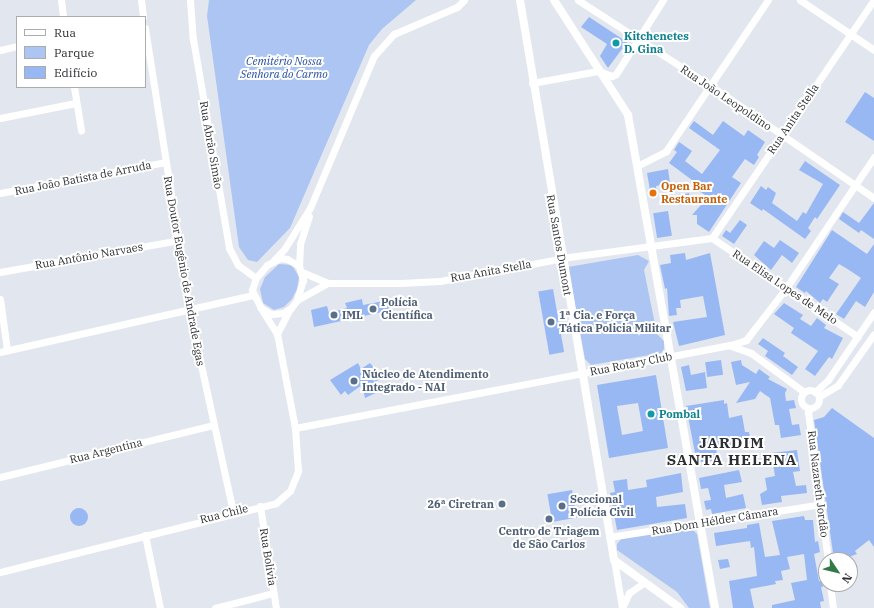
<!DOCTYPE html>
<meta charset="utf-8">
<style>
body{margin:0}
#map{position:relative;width:874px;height:608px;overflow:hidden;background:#e2e6ef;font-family:"IBM Plex Serif",serif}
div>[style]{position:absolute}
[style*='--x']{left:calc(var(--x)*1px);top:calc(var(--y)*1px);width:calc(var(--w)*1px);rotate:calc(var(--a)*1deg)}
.green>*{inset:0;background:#adc5f2}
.building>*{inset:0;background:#98b8f4;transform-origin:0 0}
.round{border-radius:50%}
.minor>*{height:7px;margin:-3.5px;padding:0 3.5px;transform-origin:3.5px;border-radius:3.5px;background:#fff}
.minor>.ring{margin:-3.5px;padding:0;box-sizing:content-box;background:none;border:7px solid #fff;border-radius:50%}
.tertiary>*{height:8px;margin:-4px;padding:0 4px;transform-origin:4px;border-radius:4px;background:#fff}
.dots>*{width:11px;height:11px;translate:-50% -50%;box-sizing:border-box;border:2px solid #fff;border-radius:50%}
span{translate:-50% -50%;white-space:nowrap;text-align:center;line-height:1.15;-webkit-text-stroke:4px #fff;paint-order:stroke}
.culture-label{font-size:11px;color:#0d838f;font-weight:700}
.left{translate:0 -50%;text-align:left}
.park-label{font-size:11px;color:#234ca1;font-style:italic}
.street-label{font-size:11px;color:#2d2f32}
.food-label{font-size:11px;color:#c56008;font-weight:700}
.service-label{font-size:11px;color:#4e5e75;font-weight:700}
.right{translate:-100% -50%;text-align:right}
.district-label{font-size:15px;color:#2d2f32;font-weight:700;letter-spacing:1px}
.legend{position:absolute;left:16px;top:16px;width:130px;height:72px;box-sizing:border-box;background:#fff;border:1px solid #abacad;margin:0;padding:5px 7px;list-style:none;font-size:12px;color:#2d2f32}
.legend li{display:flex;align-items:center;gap:8px;height:20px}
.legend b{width:20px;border:1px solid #abacad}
.north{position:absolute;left:818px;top:552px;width:40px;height:40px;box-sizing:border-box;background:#fff;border:1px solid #abacad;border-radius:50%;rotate:125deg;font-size:11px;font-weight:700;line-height:16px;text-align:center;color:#2d2f32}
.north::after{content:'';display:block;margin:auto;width:14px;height:18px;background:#317a47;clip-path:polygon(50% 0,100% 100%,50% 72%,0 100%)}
</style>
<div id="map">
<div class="green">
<div style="clip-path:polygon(209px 0,416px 0,382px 29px,369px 45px,290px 228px,257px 262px,248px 260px,239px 247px,207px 16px)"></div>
<div style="clip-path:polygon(638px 255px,649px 261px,644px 270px,657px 334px,664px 341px,664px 349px,661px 353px,591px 365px,585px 359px,568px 267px)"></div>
<div style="clip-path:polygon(279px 264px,292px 265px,299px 277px,297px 289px,292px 299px,284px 307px,274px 310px,263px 303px,260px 289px,265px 277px)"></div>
<div style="clip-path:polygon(690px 527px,697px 534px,710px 608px,689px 608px,677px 592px,617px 550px,617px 544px,622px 538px)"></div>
</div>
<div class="building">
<div style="clip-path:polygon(589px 17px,627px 42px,608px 68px,600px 56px,607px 44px,581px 27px)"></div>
<div style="clip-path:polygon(865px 92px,874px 98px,874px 141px,845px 122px)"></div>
<div style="clip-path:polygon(694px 121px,713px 135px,723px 121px,744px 136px,748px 130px,765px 142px,757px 155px,759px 157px,754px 165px,745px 159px,732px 177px,741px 183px,709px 232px,697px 224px,697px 215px,692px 215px,708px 197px,693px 187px,696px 183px,669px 163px,677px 152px,674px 150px,679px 142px,692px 151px,685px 161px,702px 174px,720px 150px,689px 128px)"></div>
<div style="clip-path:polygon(805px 161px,840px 185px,817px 219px,815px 217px,808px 228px,811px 231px,805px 239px,763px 209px,762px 211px,750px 203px,761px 186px,766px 190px,768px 187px,776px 193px,772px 203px,797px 221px,803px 212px,806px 214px,823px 184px,799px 170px)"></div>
<div style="clip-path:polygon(668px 169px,670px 183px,656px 186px,657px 195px,651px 196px,647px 173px)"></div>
<div style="left:689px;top:193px;width:10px;height:13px;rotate:79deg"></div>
<div style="clip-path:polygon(874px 203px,874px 239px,861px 230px,859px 233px,839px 219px,843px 212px,859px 223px)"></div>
<div style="left:668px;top:211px;width:25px;height:15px;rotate:81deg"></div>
<div style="clip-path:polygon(740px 220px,747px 225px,734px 244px,722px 236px,726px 230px,730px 233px)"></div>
<div style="clip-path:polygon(832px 230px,867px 254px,874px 244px,874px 292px,865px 307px,856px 301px,844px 319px,836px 314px,861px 278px,849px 270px,839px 264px,829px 278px,839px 284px,827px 302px,823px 299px,820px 303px,806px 291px,805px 293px,796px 287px)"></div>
<div style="clip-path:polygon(780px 240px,799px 253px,792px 263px,782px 255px,771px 270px,754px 255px,764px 241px,774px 248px)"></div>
<div style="clip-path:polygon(685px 253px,686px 260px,710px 253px,725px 335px,679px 346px,673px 322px,707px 317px,703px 296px,680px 300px,681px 308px,676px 308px,677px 315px,669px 316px,667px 288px,665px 289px,660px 265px,671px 263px,670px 255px)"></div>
<div style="left:553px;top:289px;width:64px;height:15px;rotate:80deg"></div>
<div style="clip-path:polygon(362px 299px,363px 305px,389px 300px,391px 310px,314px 327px,311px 310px,327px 306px,329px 313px,347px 308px,345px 303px)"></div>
<div style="clip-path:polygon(784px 303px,803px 315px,800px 319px,811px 326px,817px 318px,826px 325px,824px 328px,843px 338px,832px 359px,829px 357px,815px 376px,805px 369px,818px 351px,791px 333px,794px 328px,774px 314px)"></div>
<div style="clip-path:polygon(763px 338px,785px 353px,783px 356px,798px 367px,792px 375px,765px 356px,768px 351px,758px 344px)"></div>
<div style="left:721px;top:360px;width:15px;height:16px;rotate:82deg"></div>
<div style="clip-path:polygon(741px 360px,742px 365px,756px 374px,759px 369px,770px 377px,768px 379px,787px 389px,785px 393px,786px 401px,794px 400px,796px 408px,789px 409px,792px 425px,799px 424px,801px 435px,781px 438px,779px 425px,775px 425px,770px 398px,760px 391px,755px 399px,736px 403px,750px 382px,736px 385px,731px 362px)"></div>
<div style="clip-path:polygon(358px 363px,361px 369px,370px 363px,377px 372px,379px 371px,382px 377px,376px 382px,380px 391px,365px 398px,362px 385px,348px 395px,345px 391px,341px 395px,330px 380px)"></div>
<div style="clip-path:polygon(689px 365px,691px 375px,705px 372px,707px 388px,686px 391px,681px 367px)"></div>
<div style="clip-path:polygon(evenodd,656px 375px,668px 448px,609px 458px,597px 385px,656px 375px,638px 403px,643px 431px,622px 435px,617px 406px,638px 403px)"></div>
<div style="clip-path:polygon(724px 400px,724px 404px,727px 403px,729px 418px,742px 415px,745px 432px,749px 432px,751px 443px,716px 449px,718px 460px,700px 462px,699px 452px,695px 453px,686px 406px)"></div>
<div style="clip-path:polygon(832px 408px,874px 438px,874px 547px,869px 540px,855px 551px,857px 554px,849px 557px,850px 560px,834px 560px,814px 420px,824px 417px)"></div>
<div style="clip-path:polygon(797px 450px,800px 471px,793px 472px,796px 486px,806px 485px,807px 493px,781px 496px,782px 502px,762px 505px,760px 494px,767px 490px,765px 478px,775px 476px,771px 453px)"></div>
<div style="clip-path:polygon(739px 470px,742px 482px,724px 485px,726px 498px,743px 494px,746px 508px,712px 514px,711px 509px,706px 510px,704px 501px,711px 500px,708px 488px,701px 489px,699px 478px)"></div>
<div style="clip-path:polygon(681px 473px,683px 492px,656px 497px,657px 507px,685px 504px,687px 518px,617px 530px,610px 493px,615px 492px,613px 481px,627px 479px,628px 490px,647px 487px,646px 480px)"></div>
<div style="left:572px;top:490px;width:28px;height:25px;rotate:80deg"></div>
<div class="round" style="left:70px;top:508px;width:18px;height:18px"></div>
<div style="clip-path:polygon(804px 516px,805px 520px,813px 520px,815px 542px,818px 541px,820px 552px,814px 554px,819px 581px,822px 581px,823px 587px,821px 587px,824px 601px,820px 602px,821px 608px,772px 608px,772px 605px,795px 600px,791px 583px,807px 580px,804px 554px,787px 557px,790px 569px,781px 571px,783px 580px,775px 581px,776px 584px,750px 589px,754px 608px,733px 608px,729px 581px,757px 576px,754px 547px,751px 548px,750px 541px,716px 546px,714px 533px,747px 528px,747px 525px,759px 523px,765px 557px,780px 555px,772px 521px)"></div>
<div style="clip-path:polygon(728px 559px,730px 567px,720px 569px,718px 560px)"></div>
</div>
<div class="minor">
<div style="--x:61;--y:0;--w:17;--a:83"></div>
<div style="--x:141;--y:0;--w:17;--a:83"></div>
<div style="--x:190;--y:0;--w:39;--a:86"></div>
<div style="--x:193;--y:39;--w:212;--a:80.2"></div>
<div style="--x:229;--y:248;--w:19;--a:62"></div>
<div style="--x:238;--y:265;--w:22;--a:36"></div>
<div style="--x:578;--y:0;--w:158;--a:32.9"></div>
<div style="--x:711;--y:86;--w:198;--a:34.5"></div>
<div style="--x:800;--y:0;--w:89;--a:34"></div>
<div style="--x:145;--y:28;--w:285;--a:81.1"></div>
<div style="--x:189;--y:310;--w:206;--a:77.7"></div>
<div style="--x:0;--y:50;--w:17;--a:-13"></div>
<div style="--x:532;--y:83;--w:67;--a:-10.3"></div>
<div style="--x:598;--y:71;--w:15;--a:20"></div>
<div style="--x:612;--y:76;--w:4;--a:-27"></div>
<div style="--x:616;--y:74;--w:88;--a:-57.6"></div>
<div style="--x:74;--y:87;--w:44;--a:80.8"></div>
<div style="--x:0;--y:118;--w:77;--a:-11.2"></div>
<div style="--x:637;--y:166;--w:33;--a:-27"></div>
<div style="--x:666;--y:151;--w:182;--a:-56"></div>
<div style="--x:0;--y:193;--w:168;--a:-10.6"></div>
<div style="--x:712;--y:238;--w:288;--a:-55.8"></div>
<div style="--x:712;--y:238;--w:176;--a:34.1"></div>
<div style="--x:281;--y:258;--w:6;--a:9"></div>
<div style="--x:287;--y:259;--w:14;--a:30"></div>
<div style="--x:299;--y:266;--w:15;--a:74"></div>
<div style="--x:303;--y:280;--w:21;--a:107"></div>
<div style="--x:297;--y:300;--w:10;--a:127"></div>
<div style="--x:291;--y:308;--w:9;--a:148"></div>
<div style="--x:283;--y:313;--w:12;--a:175"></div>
<div style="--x:271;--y:314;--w:12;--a:-149"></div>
<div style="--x:261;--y:308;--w:20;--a:-117"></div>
<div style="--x:252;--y:290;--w:13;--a:-72"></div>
<div style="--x:256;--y:278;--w:17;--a:-50"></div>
<div style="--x:267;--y:265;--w:16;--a:-27"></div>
<div style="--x:274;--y:260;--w:16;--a:-47"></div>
<div style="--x:285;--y:248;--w:47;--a:-58"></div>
<div style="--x:310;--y:208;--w:165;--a:-67.2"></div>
<div style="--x:374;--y:56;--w:30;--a:-48"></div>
<div style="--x:394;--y:34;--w:69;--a:-23.2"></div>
<div style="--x:457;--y:7;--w:10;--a:-45"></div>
<div style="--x:299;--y:266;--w:22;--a:-87"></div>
<div style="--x:300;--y:244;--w:29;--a:-72"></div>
<div style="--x:0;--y:272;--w:182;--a:-10.1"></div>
<div style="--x:302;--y:272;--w:28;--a:23"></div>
<div style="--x:0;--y:299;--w:51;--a:82.2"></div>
<div style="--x:297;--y:300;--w:35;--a:-29"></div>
<div style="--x:328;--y:283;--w:73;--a:0"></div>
<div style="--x:401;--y:283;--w:39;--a:-3"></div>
<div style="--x:440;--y:281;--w:131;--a:-10.5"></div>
<div style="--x:569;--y:257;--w:144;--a:-7.6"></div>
<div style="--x:277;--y:334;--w:27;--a:-63"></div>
<div style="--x:731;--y:346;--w:21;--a:19"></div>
<div style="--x:751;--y:353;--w:66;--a:36.3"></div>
<div style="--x:0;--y:352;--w:258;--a:-12.7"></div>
<div class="ring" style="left:801px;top:390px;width:11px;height:11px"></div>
<div style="--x:815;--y:392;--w:18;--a:-43"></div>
<div style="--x:828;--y:380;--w:82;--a:-55.9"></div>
<div style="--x:820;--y:396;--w:21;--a:-31"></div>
<div style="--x:838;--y:385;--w:62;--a:-54.8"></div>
<div style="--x:810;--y:409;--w:4;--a:124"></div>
<div style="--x:808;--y:412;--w:149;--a:82.3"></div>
<div style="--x:295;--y:428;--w:444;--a:-10.8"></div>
<div style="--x:731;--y:345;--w:16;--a:-18"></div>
<div style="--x:746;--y:340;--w:66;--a:-52.4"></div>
<div style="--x:786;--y:288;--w:158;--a:-56.1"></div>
<div style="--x:0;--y:477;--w:219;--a:-13.7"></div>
<div style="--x:260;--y:506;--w:103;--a:81.1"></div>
<div style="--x:145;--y:535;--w:75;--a:78.4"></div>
<div style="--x:609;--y:537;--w:215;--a:-8.8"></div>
<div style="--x:614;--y:560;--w:49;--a:80.5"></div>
<div style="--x:0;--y:572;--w:284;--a:-14"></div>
<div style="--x:276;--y:503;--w:18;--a:-41"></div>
<div style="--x:290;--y:491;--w:22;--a:-68"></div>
<div style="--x:298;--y:471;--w:43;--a:-94"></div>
<div style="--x:295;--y:428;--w:96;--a:-100.8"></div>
<div style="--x:277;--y:334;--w:31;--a:-122"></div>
<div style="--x:830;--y:584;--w:24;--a:83"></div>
<div style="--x:215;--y:608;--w:60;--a:-14.5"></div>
<div style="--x:622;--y:608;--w:17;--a:-65"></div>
<div style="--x:629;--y:593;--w:19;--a:-35"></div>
</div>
<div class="tertiary">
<div style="--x:520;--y:0;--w:568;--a:80.47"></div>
<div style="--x:614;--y:560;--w:82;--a:36"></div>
<div style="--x:554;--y:0;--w:137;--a:57.2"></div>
<div style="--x:628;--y:115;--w:501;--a:79.99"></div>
</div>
<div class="dots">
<div style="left:616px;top:43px;background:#0f9aa8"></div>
<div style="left:653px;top:193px;background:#e8710a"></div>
<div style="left:373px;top:309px;background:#5c6f8a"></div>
<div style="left:334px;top:315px;background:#5c6f8a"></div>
<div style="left:551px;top:322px;background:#5c6f8a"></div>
<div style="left:354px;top:381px;background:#5c6f8a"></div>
<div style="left:651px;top:414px;background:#0f9aa8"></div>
<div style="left:502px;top:504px;background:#5c6f8a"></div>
<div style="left:562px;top:506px;background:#5c6f8a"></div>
<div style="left:549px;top:519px;background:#5c6f8a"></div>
</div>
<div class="culture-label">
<span class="left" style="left:624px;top:43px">Kitchenetes<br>D. Gina</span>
<span class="left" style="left:659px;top:414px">Pombal</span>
</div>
<div class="park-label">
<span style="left:284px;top:68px">Cemitério Nossa<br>Senhora do Carmo</span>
</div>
<div class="street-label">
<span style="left:726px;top:98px;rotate:34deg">Rua João Leopoldino</span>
<span style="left:793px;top:119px;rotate:-56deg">Rua Anita Stella</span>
<span style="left:211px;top:145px;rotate:80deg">Rua Abrão Simão</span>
<span style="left:83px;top:178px;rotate:-11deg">Rua João Batista de Arruda</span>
<span style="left:559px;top:245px;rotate:80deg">Rua Santos Dumont</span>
<span style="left:89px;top:256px;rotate:-10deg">Rua Antônio Narvaes</span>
<span style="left:184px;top:271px;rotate:80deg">Rua Doutor Eugênio de Andrade Egas</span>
<span style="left:491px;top:271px;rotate:-10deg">Rua Anita Stella</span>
<span style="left:785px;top:287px;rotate:34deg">Rua Elisa Lopes de Melo</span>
<span style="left:631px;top:364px;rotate:-11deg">Rua Rotary Club</span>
<span style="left:106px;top:451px;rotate:-14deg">Rua Argentina</span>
<span style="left:818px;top:484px;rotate:83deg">Rua Nazareth Jordão</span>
<span style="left:224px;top:514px;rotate:-14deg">Rua Chile</span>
<span style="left:715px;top:521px;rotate:-9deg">Rua Dom Hélder Câmara</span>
<span style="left:268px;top:557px;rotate:81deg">Rua Bolívia</span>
</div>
<div class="food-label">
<span class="left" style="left:661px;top:193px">Open Bar<br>Restaurante</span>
</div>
<div class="service-label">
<span class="left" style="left:381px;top:309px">Polícia<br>Científica</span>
<span class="left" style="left:342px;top:315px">IML</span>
<span class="left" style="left:559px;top:322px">1ª Cia. e Força<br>Tática Policia Militar</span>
<span class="left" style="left:362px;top:381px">Núcleo de Atendimento<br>Integrado - NAI</span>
<span class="left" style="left:570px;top:506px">Seccional<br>Polícia Civil</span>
<span class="right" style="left:494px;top:504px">26ª Ciretran</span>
<span style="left:549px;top:538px">Centro de Triagem<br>de São Carlos</span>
</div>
<div class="district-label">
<span style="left:732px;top:451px">JARDIM<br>SANTA HELENA</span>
</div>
<ul class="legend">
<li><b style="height:5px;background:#fff"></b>Rua</li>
<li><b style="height:11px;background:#adc5f2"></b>Parque</li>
<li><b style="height:11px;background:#98b8f4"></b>Edifício</li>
</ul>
<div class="north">N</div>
</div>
